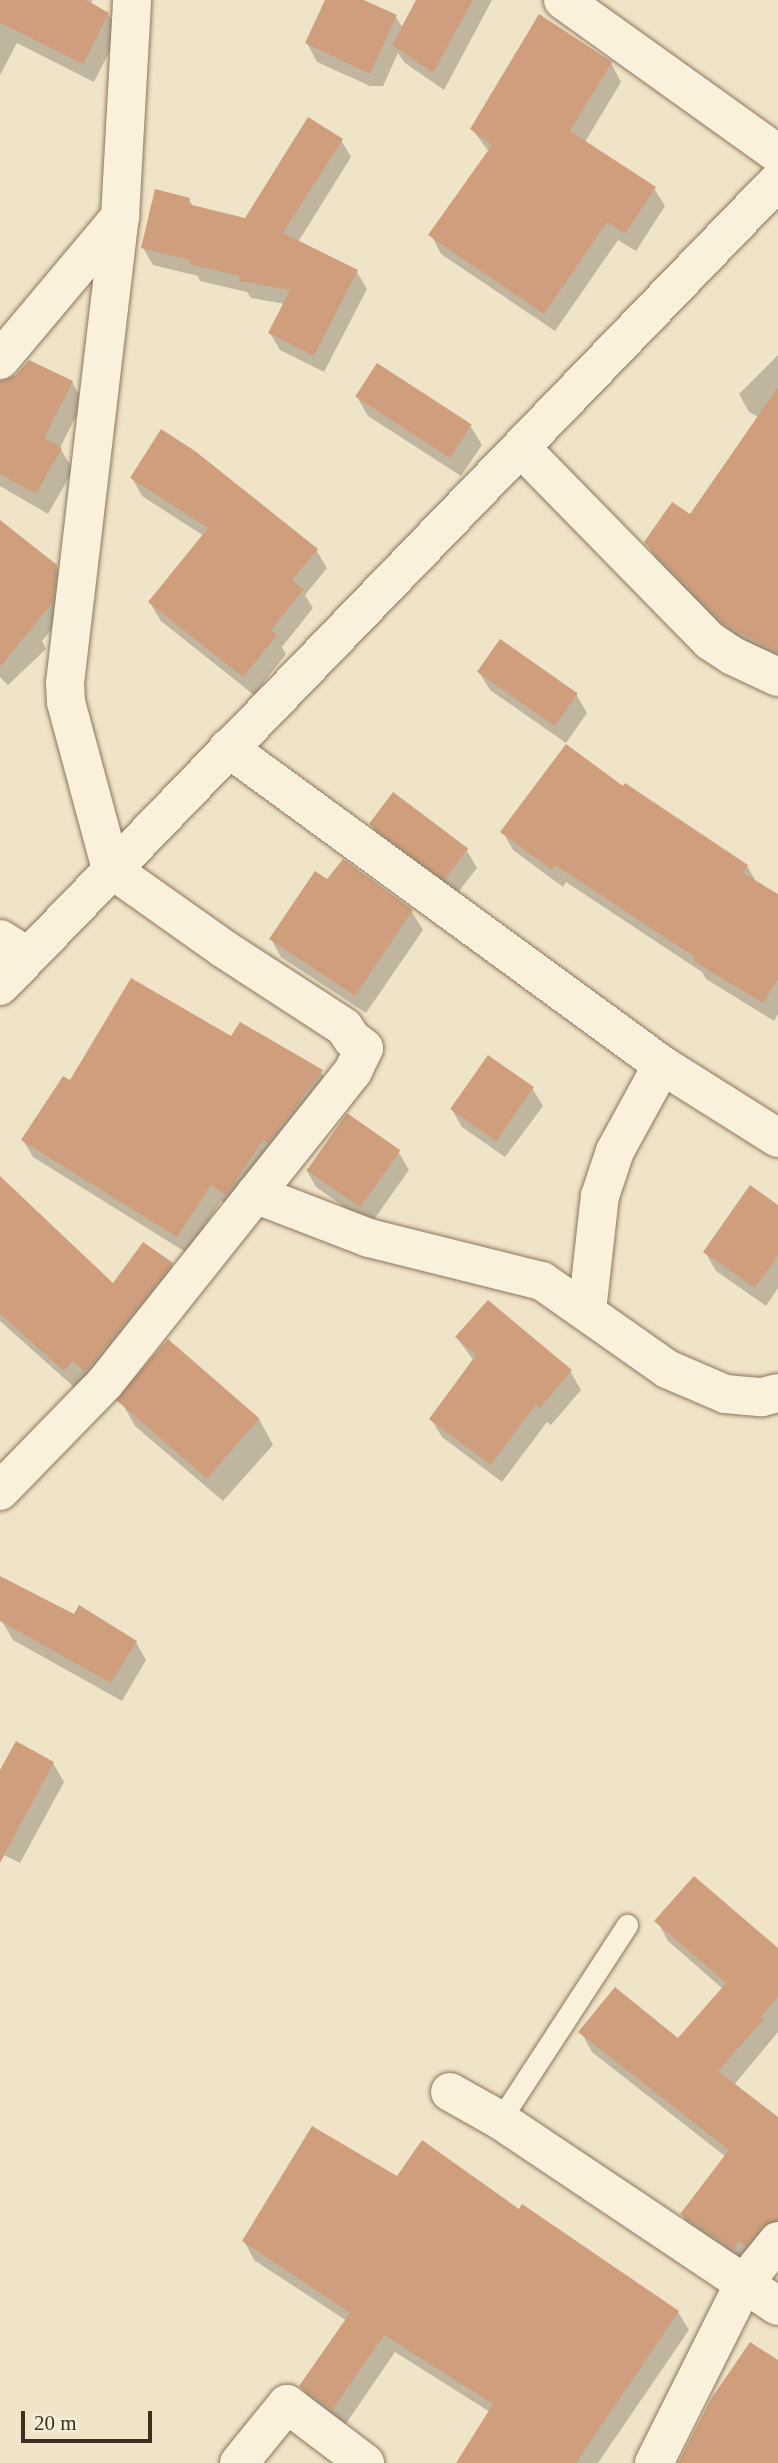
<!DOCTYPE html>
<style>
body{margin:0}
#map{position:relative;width:778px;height:2463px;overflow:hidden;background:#f0e4c8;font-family:"Times New Roman",serif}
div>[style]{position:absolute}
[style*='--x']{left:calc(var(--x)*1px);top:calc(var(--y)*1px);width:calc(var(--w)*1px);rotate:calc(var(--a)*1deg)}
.shadow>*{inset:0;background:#0003}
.building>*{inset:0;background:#cf9f7d;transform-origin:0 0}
.roads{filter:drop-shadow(0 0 2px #8d765c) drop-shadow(0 0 2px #8d765c)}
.lane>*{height:21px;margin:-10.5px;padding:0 10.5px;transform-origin:10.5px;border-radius:10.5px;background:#faf1dc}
.street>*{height:38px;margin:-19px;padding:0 19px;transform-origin:19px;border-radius:19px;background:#faf1dc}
.secondary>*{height:38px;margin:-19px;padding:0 19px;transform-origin:19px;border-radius:19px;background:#faf1dc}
span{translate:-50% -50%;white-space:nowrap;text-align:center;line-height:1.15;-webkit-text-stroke:6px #f7eed8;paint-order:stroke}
.scale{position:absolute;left:21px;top:2411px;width:131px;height:32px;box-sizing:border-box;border:4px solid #3d2e20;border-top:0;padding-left:9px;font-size:21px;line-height:24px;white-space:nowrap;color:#3d2e20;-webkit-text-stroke:5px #f7eed8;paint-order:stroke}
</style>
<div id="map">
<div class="shadow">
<div style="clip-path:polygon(0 0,92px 0,91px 5px,108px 14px,119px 33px,94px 82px,17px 43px,0 75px)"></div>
<div style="clip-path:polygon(327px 0,360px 0,396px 17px,403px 28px,418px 0,492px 0,444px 90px,405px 63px,398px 53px,383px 86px,370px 86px,317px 62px,307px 43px)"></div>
<div style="clip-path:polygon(611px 63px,621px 82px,585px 142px,654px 188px,665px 206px,636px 251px,618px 240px,555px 331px,441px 254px,431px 235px,489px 152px,472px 129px)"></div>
<div style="clip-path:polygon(341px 140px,351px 157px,298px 242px,357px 272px,367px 289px,324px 372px,280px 350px,270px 333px,285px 304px,251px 298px,247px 292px,200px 281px,198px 276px,153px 265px,143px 248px,189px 199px,193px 207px,246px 220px)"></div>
<div style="clip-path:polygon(778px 355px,778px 427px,749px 412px,739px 394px)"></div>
<div style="clip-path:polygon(29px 362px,72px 382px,83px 402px,60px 448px,73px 470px,48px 514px,0 486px,0 383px,9px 382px)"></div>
<div style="clip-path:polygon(357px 397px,471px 427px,482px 445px,461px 476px,368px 416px)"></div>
<div style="clip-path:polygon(778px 472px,778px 665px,736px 642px,657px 561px,646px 542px)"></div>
<div style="clip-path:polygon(132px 478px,316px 550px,327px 568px,305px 595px,313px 608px,282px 647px,286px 654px,254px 695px,161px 621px,150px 603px,204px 536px,142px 496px)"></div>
<div style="clip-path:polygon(0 544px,56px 566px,65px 582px,61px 618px,42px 641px,46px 649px,8px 685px,0 677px)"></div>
<div style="clip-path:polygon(479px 672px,576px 694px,587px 713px,566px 743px,490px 690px)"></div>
<div style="clip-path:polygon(624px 788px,747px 866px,757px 883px,778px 896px,778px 1014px,774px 1021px,706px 979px,702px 972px,566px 882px,563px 887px,513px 850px,503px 832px)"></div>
<div style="clip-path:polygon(371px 824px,466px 849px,477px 868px,455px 896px,381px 842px)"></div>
<div style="clip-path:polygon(343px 861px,412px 912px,423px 930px,366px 1013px,281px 957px,271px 939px,328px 882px)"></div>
<div style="clip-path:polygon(232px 1039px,321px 1072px,331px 1089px,237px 1211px,221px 1201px,187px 1253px,33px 1157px,23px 1140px,71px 1083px)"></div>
<div style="clip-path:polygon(532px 1088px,543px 1106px,505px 1157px,462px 1127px,451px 1108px)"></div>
<div style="clip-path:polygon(398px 1151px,409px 1170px,370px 1225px,316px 1187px,306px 1169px)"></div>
<div style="clip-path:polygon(0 1179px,114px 1286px,171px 1264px,181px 1282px,96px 1388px,83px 1378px,74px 1387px,0 1321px)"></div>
<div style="clip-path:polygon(778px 1207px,778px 1288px,766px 1306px,716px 1271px,705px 1252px)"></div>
<div style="clip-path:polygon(457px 1338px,570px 1371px,581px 1390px,551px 1425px,547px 1422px,502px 1482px,442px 1437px,431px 1419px,474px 1361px)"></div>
<div style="clip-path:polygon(121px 1401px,259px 1419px,273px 1445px,223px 1501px,135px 1426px)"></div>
<div style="clip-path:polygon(74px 1616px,136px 1642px,146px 1660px,122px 1701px,13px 1640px,2px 1621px)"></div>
<div style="clip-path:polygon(53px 1763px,64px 1782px,20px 1863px,0 1853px,0 1774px)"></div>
<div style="clip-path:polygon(657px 1921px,778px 1950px,778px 2032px,734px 2085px,778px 2120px,778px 2244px,744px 2268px,693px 2234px,682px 2214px,726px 2157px,592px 2052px,581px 2032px,679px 2040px,723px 1989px,668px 1941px)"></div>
<div style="clip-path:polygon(397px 2178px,519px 2211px,678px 2312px,689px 2330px,598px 2463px,458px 2463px,490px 2412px,395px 2352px,343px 2428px,311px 2404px,301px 2386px,347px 2321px,254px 2260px,244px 2241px)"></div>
</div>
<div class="building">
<div style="clip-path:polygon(0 0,86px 0,109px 13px,83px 64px,0 23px)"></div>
<div style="clip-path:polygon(325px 0,364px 0,397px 15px,370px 74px,305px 43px)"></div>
<div style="clip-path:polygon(416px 0,473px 0,433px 73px,392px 45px)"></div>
<div style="clip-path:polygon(539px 14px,612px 62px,570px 131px,656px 187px,625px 234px,607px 222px,544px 314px,428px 235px,492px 145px,470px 129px)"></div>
<div style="clip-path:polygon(308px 117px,343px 139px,283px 233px,358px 270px,314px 356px,268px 333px,290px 290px,239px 281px,240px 276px,189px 264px,190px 260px,141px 248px,155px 189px,190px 198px,188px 204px,245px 218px)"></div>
<div style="clip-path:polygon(29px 360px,73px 381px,44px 438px,62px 448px,36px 494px,0 474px,0 381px,16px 375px)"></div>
<div style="left:377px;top:363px;width:113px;height:40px;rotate:33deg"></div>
<div style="clip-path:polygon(778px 387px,778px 653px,724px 624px,644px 542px,672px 502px,690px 514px)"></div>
<div style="clip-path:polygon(161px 429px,195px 451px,318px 549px,292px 580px,304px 589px,271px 630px,277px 635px,243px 677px,148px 602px,208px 528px,130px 478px)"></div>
<div style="clip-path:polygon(0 520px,57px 565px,53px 602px,0 667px)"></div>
<div style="left:500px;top:639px;width:95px;height:40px;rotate:35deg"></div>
<div style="clip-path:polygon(566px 744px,623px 786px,625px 783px,748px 865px,743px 873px,778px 894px,778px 979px,763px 1003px,693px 961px,695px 957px,555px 865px,552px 870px,500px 832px)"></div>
<div style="left:393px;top:792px;width:94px;height:40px;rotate:37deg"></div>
<div style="clip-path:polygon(343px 859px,413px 910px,355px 996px,269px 939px,315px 871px,327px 879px)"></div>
<div style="clip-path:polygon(131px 978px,231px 1036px,240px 1022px,323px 1070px,268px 1143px,263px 1140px,226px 1195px,211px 1185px,177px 1237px,21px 1140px,63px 1076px,70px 1080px)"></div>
<div style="left:488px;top:1055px;width:56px;height:66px;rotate:35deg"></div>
<div style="left:347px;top:1113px;width:65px;height:70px;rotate:35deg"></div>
<div style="clip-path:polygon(0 1176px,113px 1283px,143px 1242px,173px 1263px,85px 1372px,72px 1361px,64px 1371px,0 1314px)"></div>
<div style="clip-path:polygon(750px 1185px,778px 1205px,778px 1255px,755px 1288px,703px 1252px)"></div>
<div style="clip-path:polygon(488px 1300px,572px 1370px,540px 1408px,536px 1404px,491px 1465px,429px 1419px,476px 1355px,455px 1337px)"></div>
<div style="left:168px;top:1339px;width:121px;height:80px;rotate:41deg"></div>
<div style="clip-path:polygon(0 1576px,74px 1614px,79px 1605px,137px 1641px,111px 1683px,0 1621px)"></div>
<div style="clip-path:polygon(16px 1741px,54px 1762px,0 1863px,0 1770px)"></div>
<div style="clip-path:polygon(694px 1876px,778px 1948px,778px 1997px,761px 2017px,764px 2019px,718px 2071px,778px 2117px,778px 2220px,761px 2227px,746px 2246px,739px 2241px,733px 2249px,680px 2214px,729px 2150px,578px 2032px,615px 1987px,678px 2038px,726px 1983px,654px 1921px)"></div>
<div style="clip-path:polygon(312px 2126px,397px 2176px,422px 2140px,519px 2209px,522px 2204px,679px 2311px,576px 2463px,456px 2463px,493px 2404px,384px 2335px,332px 2410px,299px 2386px,350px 2313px,242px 2241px)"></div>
<div style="clip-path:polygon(750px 2342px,778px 2360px,778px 2463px,678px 2463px,711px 2399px)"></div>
</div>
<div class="roads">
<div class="lane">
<div style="--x:500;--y:2120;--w:233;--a:-56.9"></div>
</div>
<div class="street">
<div style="--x:563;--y:0;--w:264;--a:35.6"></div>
<div style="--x:0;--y:360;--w:187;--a:-50"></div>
<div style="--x:522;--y:449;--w:269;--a:45.6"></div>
<div style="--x:710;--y:641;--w:27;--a:33"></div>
<div style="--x:733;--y:656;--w:50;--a:25"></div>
<div style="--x:228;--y:748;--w:537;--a:36.14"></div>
<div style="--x:662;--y:1065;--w:137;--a:32.2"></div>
<div style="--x:0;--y:939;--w:32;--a:32"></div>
<div style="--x:255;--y:1194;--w:122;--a:21.1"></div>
<div style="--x:369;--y:1238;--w:178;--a:14"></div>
<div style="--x:542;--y:1281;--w:153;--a:35.1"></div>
<div style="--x:667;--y:1369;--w:63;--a:23.3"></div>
<div style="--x:725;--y:1394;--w:37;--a:5"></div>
<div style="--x:762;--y:1397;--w:16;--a:-14"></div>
<div style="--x:587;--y:1311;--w:116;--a:-83.6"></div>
<div style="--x:600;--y:1196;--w:47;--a:-71.6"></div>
<div style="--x:615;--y:1151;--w:98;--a:-61.3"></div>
<div style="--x:0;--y:1491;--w:151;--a:-45.8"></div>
<div style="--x:105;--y:1383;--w:399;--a:-51.5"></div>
<div style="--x:353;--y:1071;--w:25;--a:-64"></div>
<div style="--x:364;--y:1048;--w:15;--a:-143"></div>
<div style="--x:352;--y:1039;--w:14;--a:-124"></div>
<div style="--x:344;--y:1027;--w:143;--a:-147"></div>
<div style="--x:224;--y:949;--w:138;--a:-144.7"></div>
<div style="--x:111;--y:869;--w:173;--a:-105.1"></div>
<div style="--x:66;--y:702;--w:19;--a:-93"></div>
<div style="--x:65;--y:683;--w:469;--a:-83.3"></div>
<div style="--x:120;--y:217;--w:217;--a:-86.8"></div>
<div style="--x:450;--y:2092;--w:57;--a:29.2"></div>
<div style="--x:500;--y:2120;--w:334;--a:33.8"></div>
<div style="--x:239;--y:2463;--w:76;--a:-50.9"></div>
<div style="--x:287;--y:2404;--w:98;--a:37.1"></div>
<div style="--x:654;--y:2463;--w:201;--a:-63.4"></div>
<div style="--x:744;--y:2283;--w:54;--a:-51"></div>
</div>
<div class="secondary">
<div style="--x:0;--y:986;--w:1120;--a:-45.98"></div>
</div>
</div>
<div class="scale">20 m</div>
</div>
